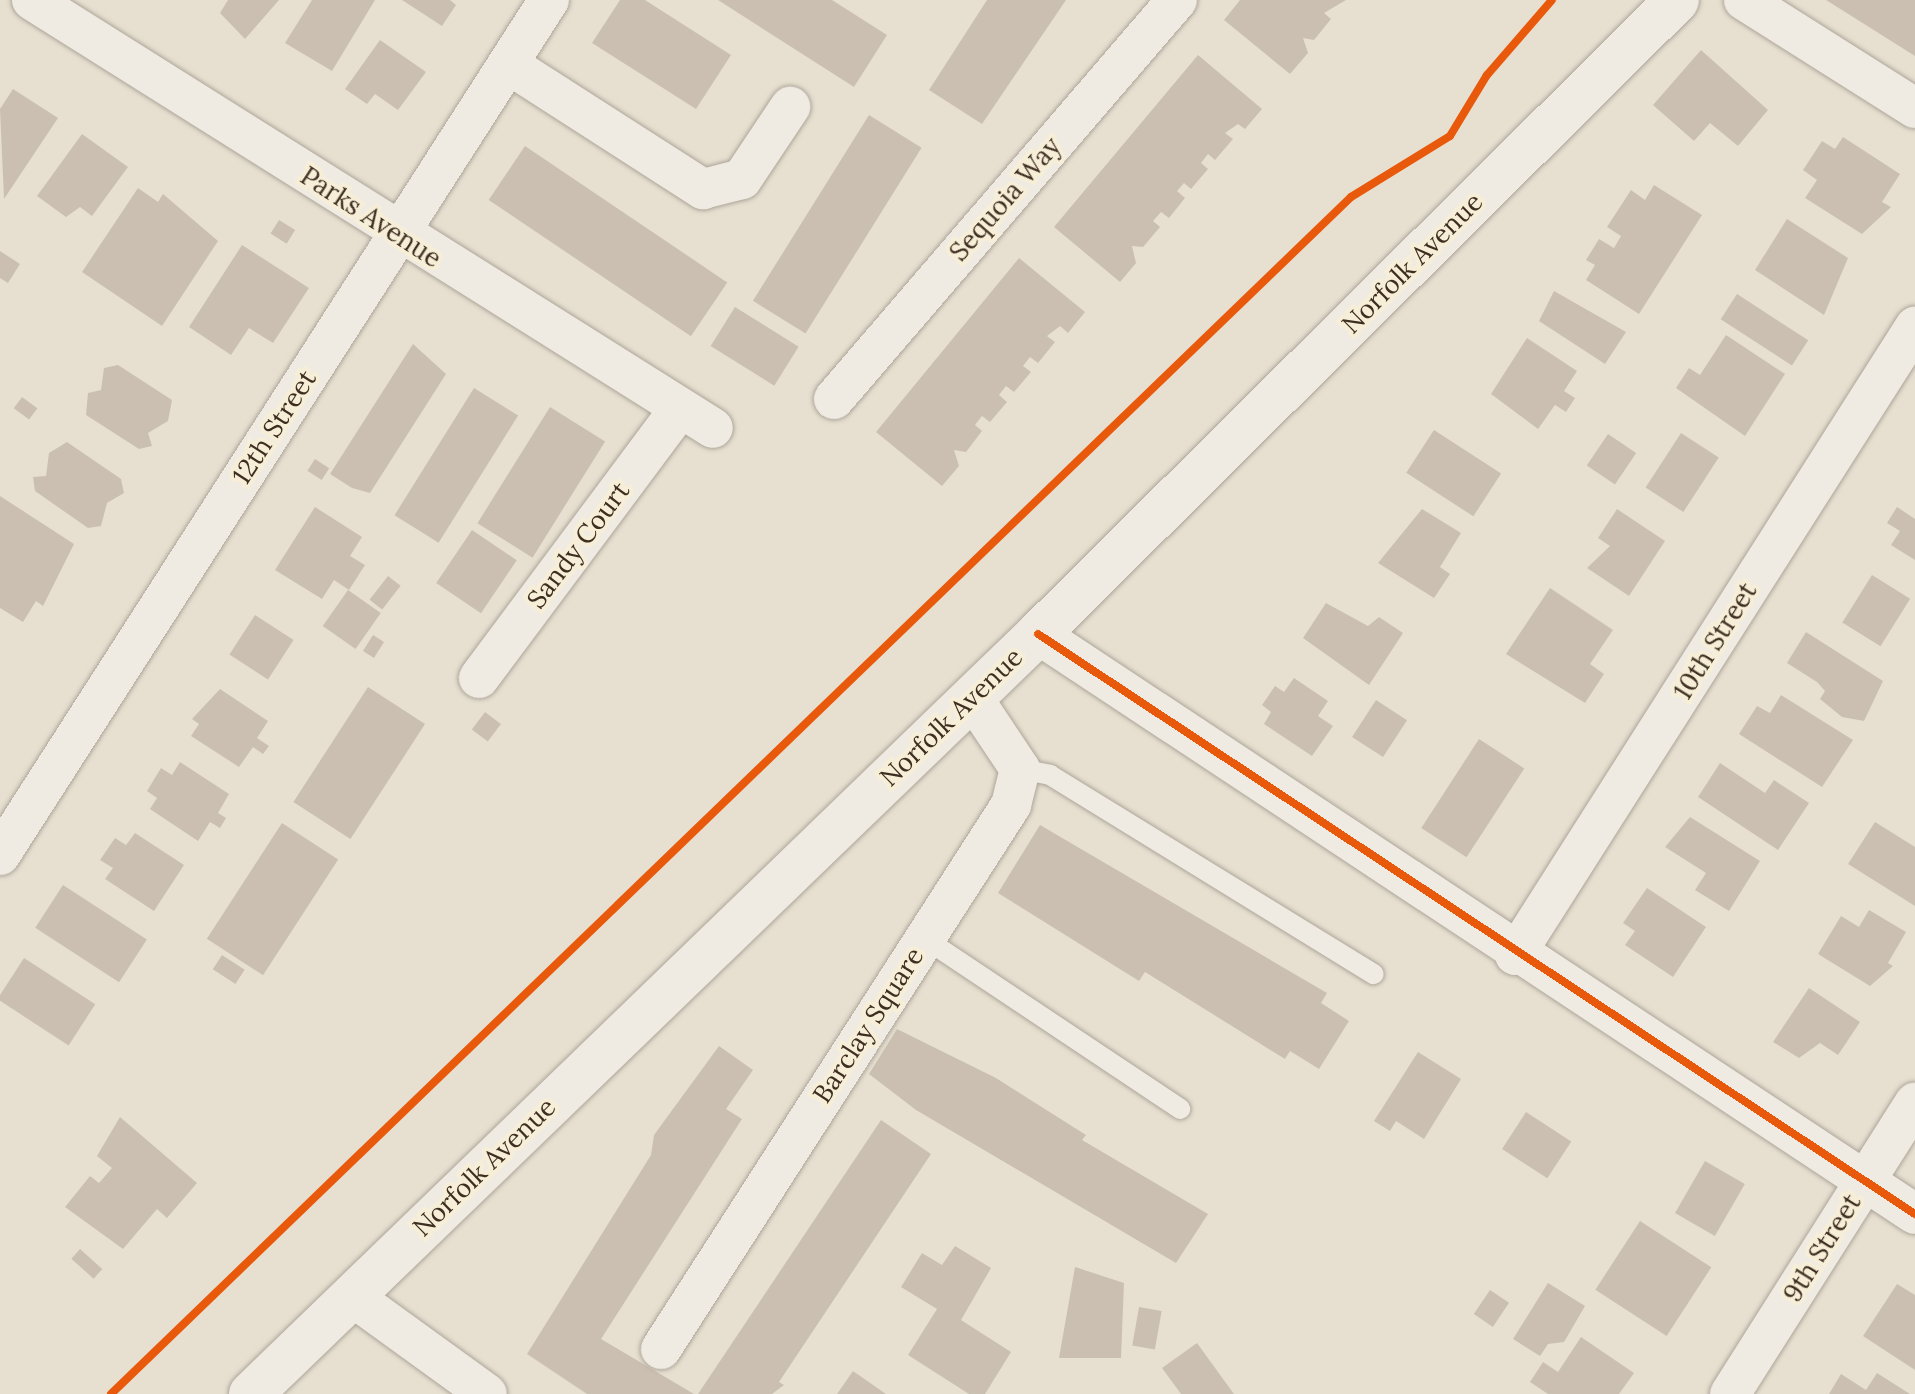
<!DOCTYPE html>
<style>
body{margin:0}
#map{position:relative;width:1915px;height:1394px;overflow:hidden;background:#e7e0d1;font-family:Lora,serif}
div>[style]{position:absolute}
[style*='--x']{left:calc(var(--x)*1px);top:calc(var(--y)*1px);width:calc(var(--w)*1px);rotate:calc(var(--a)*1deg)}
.building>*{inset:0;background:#cbbfb2;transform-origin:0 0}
.roads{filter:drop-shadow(0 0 2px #ada599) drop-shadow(0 0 2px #ada599)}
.lane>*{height:20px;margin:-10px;padding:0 10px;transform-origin:10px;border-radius:10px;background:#efebe3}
.street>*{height:40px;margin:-20px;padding:0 20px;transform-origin:20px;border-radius:20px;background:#efebe3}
.secondary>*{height:44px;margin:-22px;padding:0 22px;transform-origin:22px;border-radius:22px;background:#efebe3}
.cycleway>*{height:8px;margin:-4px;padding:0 4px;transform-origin:4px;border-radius:4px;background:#e8590c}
span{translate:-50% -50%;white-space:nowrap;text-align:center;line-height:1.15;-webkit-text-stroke:8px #f7eed8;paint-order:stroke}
.street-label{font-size:26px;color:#3d2e20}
</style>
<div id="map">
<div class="building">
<div style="clip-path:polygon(228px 0,279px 0,245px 39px,220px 13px)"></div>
<div style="clip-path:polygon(312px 0,375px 0,332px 71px,285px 43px)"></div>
<div style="clip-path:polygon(402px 0,450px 0,456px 5px,442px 26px)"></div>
<div style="clip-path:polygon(620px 0,645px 0,731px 55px,696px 109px,592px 43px)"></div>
<div style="clip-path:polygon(718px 0,832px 0,887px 35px,854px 87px)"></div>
<div style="clip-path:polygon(987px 0,1066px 0,982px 124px,929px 90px)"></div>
<div style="clip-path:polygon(1240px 0,1346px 0,1324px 13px,1331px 19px,1314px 40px,1303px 38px,1308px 53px,1290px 74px,1224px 20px)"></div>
<div style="clip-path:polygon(1826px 0,1915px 0,1915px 56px)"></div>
<div style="clip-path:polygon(380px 40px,426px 72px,398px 110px,375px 94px,367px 104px,345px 89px)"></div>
<div style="clip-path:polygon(1701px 50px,1768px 110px,1738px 146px,1710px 123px,1694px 141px,1653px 105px)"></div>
<div style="clip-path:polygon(1198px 55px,1262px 109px,1245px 129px,1238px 124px,1225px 133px,1233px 139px,1215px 160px,1208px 154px,1201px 163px,1208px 169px,1191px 189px,1184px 183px,1177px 191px,1185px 198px,1169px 218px,1161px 212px,1153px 221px,1160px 227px,1143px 247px,1132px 246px,1136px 263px,1120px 282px,1054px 227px)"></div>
<div style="clip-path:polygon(13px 89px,58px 118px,4px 199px,0 109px)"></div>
<div style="left:869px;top:115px;width:62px;height:219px;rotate:32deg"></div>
<div style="clip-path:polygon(82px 134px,128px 167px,92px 216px,80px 207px,66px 217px,37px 196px)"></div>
<div style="clip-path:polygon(1843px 137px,1900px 174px,1882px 202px,1891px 207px,1862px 234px,1805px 198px,1817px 180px,1803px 170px,1822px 141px,1835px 149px)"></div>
<div style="left:525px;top:146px;width:244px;height:65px;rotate:34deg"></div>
<div style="clip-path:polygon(1654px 185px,1702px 215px,1639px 314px,1586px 280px,1595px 265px,1586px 260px,1599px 239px,1614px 248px,1621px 236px,1607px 227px,1631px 190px,1645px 200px)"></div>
<div style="clip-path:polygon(138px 188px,158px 202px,163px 194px,218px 241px,162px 326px,82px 272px)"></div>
<div style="clip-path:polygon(1787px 219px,1848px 258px,1824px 315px,1755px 270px)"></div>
<div style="left:279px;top:220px;width:19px;height:16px;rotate:32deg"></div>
<div style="clip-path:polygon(242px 245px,309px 288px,273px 343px,249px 328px,231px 355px,189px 327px)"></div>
<div style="clip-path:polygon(0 251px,20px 264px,8px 283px,0 278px)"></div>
<div style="clip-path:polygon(1019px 258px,1085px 312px,1068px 333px,1060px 326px,1047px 336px,1055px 342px,1038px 363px,1030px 357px,1023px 366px,1031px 372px,1014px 392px,1006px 386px,999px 395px,1007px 402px,990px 422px,982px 416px,975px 425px,982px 431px,966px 452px,954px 450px,959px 466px,942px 486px,876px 432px)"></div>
<div style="clip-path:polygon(1554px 291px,1626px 332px,1605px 364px,1539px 321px)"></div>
<div style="left:1737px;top:294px;width:85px;height:30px;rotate:33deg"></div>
<div style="left:735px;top:307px;width:75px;height:46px;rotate:32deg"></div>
<div style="clip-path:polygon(1726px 335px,1785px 374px,1745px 436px,1676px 388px,1689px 368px,1700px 375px)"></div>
<div style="clip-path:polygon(1527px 338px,1577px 371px,1564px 391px,1575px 398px,1566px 412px,1555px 405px,1538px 429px,1491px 394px)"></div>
<div style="clip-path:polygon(413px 344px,446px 374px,370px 493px,352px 488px,330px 474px)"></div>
<div style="clip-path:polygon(118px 365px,172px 400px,168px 421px,148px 433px,152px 446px,139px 449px,86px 415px,88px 393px,101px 390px,104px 368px)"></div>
<div style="left:474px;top:388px;width:52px;height:150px;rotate:32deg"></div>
<div style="left:22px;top:397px;width:19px;height:14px;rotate:36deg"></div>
<div style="left:550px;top:407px;width:65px;height:137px;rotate:32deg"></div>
<div style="left:1434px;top:430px;width:80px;height:51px;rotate:33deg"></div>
<div style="left:1681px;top:433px;width:45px;height:65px;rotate:33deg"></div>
<div style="left:1608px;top:434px;width:34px;height:38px;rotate:34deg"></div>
<div style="clip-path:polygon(67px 442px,121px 479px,124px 493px,107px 503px,101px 526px,88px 528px,35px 491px,33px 477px,46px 476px,49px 453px)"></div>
<div style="left:315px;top:459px;width:17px;height:14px;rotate:33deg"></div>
<div style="clip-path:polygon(0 496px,74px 544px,43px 606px,36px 601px,23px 622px,0 608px)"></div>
<div style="clip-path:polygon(315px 507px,362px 537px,350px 556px,365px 565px,349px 590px,334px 580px,322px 599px,275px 570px)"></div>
<div style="clip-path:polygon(1897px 507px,1915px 519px,1915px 560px,1891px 545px,1900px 531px,1887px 523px)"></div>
<div style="clip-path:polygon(1422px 509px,1461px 533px,1440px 567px,1450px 574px,1434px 598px,1378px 563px)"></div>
<div style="clip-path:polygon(1617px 509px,1665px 541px,1629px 596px,1587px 568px,1610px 546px,1598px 538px)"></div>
<div style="left:472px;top:530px;width:54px;height:64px;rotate:34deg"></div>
<div style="left:1872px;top:575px;width:45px;height:56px;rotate:32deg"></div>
<div style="left:388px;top:576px;width:16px;height:30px;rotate:38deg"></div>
<div style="clip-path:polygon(1550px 588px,1613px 630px,1590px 664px,1604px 674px,1585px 703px,1506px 654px)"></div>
<div style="left:348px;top:590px;width:40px;height:44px;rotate:35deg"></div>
<div style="clip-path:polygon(1326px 603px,1368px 626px,1379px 617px,1403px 633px,1369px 685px,1303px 638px)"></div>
<div style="left:255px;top:615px;width:46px;height:47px;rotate:33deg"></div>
<div style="clip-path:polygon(1806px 632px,1883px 681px,1864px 721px,1842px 717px,1820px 699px,1825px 691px,1817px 682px,1787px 663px)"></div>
<div style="left:373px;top:635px;width:13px;height:19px;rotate:32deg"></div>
<div style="clip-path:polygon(1294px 678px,1328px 701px,1318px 716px,1333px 726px,1312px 756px,1264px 724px,1271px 712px,1262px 705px,1275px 686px,1284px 692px)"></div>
<div style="left:368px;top:687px;width:68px;height:137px;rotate:33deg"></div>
<div style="clip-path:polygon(220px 689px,268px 721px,257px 738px,269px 746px,263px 754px,253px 747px,239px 767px,191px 736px,199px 724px,192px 719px)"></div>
<div style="clip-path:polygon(1781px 695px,1853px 740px,1822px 787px,1739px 734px,1757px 706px,1770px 713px)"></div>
<div style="left:1376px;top:700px;width:37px;height:44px;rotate:33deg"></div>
<div style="left:485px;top:712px;width:20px;height:22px;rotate:37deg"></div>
<div style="left:1479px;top:739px;width:54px;height:106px;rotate:33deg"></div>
<div style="clip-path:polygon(180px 762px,229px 794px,218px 813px,226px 818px,220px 828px,210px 822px,198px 841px,150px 809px,157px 798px,147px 791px,161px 768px,172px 775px)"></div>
<div style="clip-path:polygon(1720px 763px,1765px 793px,1774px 780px,1809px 803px,1778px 850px,1698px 797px)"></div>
<div style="clip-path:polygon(1690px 817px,1760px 861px,1729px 911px,1695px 890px,1706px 873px,1665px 847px)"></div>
<div style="clip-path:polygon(1875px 822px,1915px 847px,1915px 906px,1848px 864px)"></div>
<div style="left:282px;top:823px;width:67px;height:138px;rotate:33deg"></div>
<div style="clip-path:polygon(1040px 825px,1327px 993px,1321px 1003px,1349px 1021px,1319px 1069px,1290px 1051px,1285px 1059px,1145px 972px,1139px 981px,998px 893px)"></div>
<div style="clip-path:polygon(135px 833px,184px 865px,154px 911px,105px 879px,113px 868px,100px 860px,115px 838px,126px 845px)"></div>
<div style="left:63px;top:885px;width:100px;height:51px;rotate:33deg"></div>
<div style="clip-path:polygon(1647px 888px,1706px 927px,1673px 977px,1625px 945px,1635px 931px,1623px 923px)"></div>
<div style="clip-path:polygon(1869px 910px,1906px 932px,1888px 963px,1893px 966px,1870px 986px,1818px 954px,1841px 916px,1859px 927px)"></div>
<div style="left:222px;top:955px;width:27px;height:17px;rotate:33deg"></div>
<div style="left:24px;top:958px;width:85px;height:49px;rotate:33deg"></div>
<div style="clip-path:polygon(1809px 988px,1860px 1022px,1838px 1055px,1820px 1043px,1799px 1058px,1773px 1042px)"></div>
<div style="clip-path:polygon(897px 1029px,996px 1078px,1086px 1135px,1082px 1140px,1208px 1214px,1176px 1263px,916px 1110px,869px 1074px)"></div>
<div style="clip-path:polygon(719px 1046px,753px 1070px,726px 1109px,742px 1119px,601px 1339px,694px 1394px,587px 1394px,527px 1354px,651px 1155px,654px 1135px)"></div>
<div style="clip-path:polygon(1418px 1052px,1461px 1079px,1424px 1139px,1396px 1121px,1390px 1131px,1374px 1121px)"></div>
<div style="left:1526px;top:1112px;width:54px;height:44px;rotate:33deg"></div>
<div style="clip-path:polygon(120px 1117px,197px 1183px,167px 1218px,157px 1209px,123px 1249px,65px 1207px,90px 1176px,99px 1183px,112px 1168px,97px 1156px)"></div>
<div style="clip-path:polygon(881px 1120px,931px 1154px,779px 1382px,784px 1385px,772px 1394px,698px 1394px)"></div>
<div style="left:1705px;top:1161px;width:46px;height:60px;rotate:30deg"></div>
<div style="left:1640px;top:1221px;width:85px;height:82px;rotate:33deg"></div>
<div style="clip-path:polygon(955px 1246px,991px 1268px,961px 1320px,1011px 1352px,985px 1394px,969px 1394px,908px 1355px,937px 1309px,901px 1287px,922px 1253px,942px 1265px)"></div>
<div style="left:80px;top:1249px;width:30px;height:13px;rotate:42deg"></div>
<div style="clip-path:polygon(1075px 1267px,1124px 1283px,1121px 1358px,1059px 1358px)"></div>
<div style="clip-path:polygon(1548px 1283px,1585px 1306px,1564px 1342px,1548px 1344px,1540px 1356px,1513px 1339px)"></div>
<div style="clip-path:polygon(1897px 1284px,1915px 1295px,1915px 1370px,1863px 1336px)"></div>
<div style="left:1490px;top:1290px;width:23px;height:29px;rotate:34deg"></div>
<div style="left:1139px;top:1307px;width:23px;height:39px;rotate:10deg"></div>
<div style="clip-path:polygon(1581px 1337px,1634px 1373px,1619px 1394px,1548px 1394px,1530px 1382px,1543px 1362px,1558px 1372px)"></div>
<div style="clip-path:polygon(1197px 1343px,1234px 1394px,1181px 1394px,1162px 1368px)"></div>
<div style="clip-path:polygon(853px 1371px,886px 1394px,837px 1394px)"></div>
<div style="clip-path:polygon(1877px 1373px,1910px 1394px,1829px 1394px,1841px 1374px,1866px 1390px)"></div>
</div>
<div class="roads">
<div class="lane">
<div style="--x:1020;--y:769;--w:31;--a:11"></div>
<div style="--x:1050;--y:775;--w:380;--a:31.6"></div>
<div style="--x:924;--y:938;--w:308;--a:33.7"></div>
</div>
<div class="street">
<div style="--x:32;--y:0;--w:804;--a:32.15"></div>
<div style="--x:1744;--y:0;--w:202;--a:32.3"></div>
<div style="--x:508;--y:64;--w:232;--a:32.7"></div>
<div style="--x:703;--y:189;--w:40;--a:-14.4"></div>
<div style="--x:742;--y:179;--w:87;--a:-56.3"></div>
<div style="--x:834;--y:399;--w:526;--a:-49.32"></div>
<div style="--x:1038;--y:634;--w:1051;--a:33.48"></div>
<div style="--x:479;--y:678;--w:332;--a:-53.3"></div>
<div style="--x:0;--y:855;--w:1016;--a:-57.3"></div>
<div style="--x:1515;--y:955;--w:745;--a:-57.51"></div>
<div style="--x:353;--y:1297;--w:165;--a:35.9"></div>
<div style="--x:661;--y:1349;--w:647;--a:-57.24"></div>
<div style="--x:1011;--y:805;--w:37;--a:-76"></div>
<div style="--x:1020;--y:769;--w:87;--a:-123.7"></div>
<div style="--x:1730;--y:1394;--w:345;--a:-57.6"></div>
</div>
<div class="secondary">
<div style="--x:251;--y:1394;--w:1094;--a:-44"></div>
<div style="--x:1038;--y:634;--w:900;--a:-44.77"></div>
</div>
</div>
<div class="cycleway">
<div style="--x:1038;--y:634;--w:1051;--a:33.48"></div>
<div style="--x:111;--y:1394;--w:1723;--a:-43.99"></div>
<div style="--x:1351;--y:197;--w:116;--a:-31.6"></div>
<div style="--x:1450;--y:136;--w:71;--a:-58.8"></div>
<div style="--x:1487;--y:75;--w:99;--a:-49.1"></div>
</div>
<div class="street-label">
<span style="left:1005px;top:199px;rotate:-49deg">Sequoia Way</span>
<span style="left:371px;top:217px;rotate:33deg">Parks Avenue</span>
<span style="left:1412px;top:263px;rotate:-45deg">Norfolk Avenue</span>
<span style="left:274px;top:427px;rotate:-57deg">12th Street</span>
<span style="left:578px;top:545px;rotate:-53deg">Sandy Court</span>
<span style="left:1715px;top:641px;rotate:-58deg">10th Street</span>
<span style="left:951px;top:717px;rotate:-44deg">Norfolk Avenue</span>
<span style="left:868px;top:1025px;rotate:-57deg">Barclay Square</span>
<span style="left:484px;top:1167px;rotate:-44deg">Norfolk Avenue</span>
<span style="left:1822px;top:1248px;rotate:-58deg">9th Street</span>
</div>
</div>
